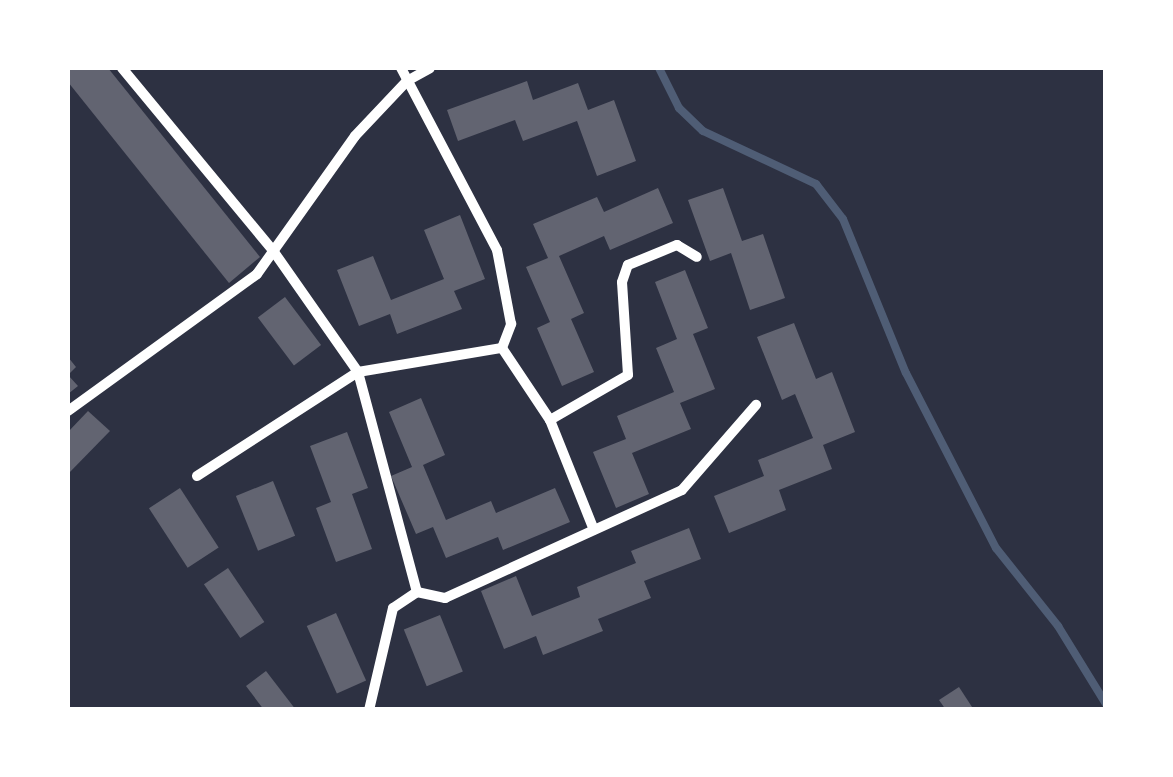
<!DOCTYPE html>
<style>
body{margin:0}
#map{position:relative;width:1173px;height:777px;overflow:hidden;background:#2d3142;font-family:Ubuntu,sans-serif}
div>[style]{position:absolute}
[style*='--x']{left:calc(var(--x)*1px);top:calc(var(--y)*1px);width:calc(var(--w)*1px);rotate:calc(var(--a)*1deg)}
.stream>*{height:8px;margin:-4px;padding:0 4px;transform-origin:4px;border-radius:4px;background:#4f5d75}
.building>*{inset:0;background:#626471;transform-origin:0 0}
.minor>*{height:10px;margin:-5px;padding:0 5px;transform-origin:5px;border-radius:5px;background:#fff}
span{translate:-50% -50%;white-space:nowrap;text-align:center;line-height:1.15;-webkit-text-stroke:10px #fff;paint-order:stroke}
.frame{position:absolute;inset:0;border:70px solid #fff;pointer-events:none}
</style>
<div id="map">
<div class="stream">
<div style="--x:659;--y:68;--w:45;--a:63.4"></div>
<div style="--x:679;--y:108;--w:33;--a:44"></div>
<div style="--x:703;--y:131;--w:125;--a:25.1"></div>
<div style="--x:816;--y:184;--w:44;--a:52.4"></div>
<div style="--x:843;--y:219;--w:166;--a:67.8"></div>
<div style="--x:906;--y:373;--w:197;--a:62.8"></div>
<div style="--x:996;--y:548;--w:100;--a:51.5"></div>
<div style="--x:1058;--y:626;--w:92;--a:58.4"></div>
</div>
<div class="building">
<div style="clip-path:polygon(68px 68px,108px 68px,260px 257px,229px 283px,68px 82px)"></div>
<div style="clip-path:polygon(527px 81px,533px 100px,578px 83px,588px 110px,614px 100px,636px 161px,597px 176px,577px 121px,523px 141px,515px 120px,458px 141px,447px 110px)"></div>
<div style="clip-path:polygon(658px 188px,673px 223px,610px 250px,604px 236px,559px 256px,584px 313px,571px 319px,594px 372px,562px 386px,537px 328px,550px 322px,526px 267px,548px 258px,533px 224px,597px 197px,604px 212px)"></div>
<div style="clip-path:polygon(723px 188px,742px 241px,763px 234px,785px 298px,750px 310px,731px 253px,710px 261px,688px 200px)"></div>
<div style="clip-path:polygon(460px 215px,485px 279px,454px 291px,462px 309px,397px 334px,390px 314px,359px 326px,337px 270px,373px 256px,391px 300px,444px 279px,424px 230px)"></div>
<div style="clip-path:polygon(685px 270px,708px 328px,693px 334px,715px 389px,680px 403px,691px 429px,632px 453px,649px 494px,616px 508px,593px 452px,626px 439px,617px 416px,674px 392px,656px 348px,677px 339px,655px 282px)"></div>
<div style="left:285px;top:297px;width:60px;height:34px;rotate:53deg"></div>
<div style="clip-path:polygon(794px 323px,816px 379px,832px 372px,855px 432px,823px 445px,832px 469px,779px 490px,786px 510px,729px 533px,714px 496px,764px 476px,758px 460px,813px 438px,795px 394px,782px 400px,757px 337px)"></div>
<div style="clip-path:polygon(68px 357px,76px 367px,68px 375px,78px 386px,68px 394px)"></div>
<div style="clip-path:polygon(421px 398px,445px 455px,423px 465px,446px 520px,491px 501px,496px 513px,555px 488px,570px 522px,503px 550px,498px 537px,446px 558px,433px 527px,416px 534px,391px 476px,412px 467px,389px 412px)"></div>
<div style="clip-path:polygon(88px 411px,110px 431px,68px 474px,68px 432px)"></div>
<div style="clip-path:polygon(347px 432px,368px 488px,352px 494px,372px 549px,336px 562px,316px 508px,331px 502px,310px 446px)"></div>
<div style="left:273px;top:481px;width:59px;height:40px;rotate:68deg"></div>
<div style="left:180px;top:488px;width:71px;height:37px;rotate:57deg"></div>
<div style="clip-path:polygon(689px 528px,701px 559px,644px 581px,651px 598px,598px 619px,603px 631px,543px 655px,536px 636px,504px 649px,481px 591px,516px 576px,532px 616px,580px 597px,577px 587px,636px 563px,631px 551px)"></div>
<div style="left:228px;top:568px;width:65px;height:29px;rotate:56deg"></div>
<div style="left:336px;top:613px;width:74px;height:32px;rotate:66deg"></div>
<div style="left:440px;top:615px;width:61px;height:39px;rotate:68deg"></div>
<div style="clip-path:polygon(266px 671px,296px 710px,264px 710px,246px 686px)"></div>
<div style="clip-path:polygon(959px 687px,974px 710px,946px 710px,939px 700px)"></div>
</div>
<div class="minor">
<div style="--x:122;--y:68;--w:239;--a:50.4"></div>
<div style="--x:274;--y:252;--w:146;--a:55"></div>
<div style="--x:358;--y:372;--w:228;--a:75"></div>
<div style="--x:417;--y:592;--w:29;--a:146"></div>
<div style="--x:393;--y:608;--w:105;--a:103.2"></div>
<div style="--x:502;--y:348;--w:87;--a:56.3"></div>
<div style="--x:550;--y:420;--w:118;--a:68.2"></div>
<div style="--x:68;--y:411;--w:233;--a:-35.9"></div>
<div style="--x:257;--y:274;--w:169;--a:-54.6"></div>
<div style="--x:355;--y:136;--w:76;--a:-46.6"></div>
<div style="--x:407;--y:81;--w:26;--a:-29"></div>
<div style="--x:550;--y:420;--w:90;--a:-30"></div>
<div style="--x:628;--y:375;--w:93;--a:-93.7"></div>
<div style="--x:622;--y:282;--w:18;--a:-71"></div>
<div style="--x:628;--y:265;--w:53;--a:-22.2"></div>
<div style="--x:677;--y:245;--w:23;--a:31"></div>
<div style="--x:197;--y:476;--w:192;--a:-32.9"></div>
<div style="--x:358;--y:372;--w:146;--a:-9.5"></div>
<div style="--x:502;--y:348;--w:26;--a:-69"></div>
<div style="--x:511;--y:324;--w:75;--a:-100.7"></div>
<div style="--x:497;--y:250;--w:206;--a:-117.8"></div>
<div style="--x:417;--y:592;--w:29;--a:12"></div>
<div style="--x:445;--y:598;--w:260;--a:-24.5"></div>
<div style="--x:682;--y:490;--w:113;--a:-49"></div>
</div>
<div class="frame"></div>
</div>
